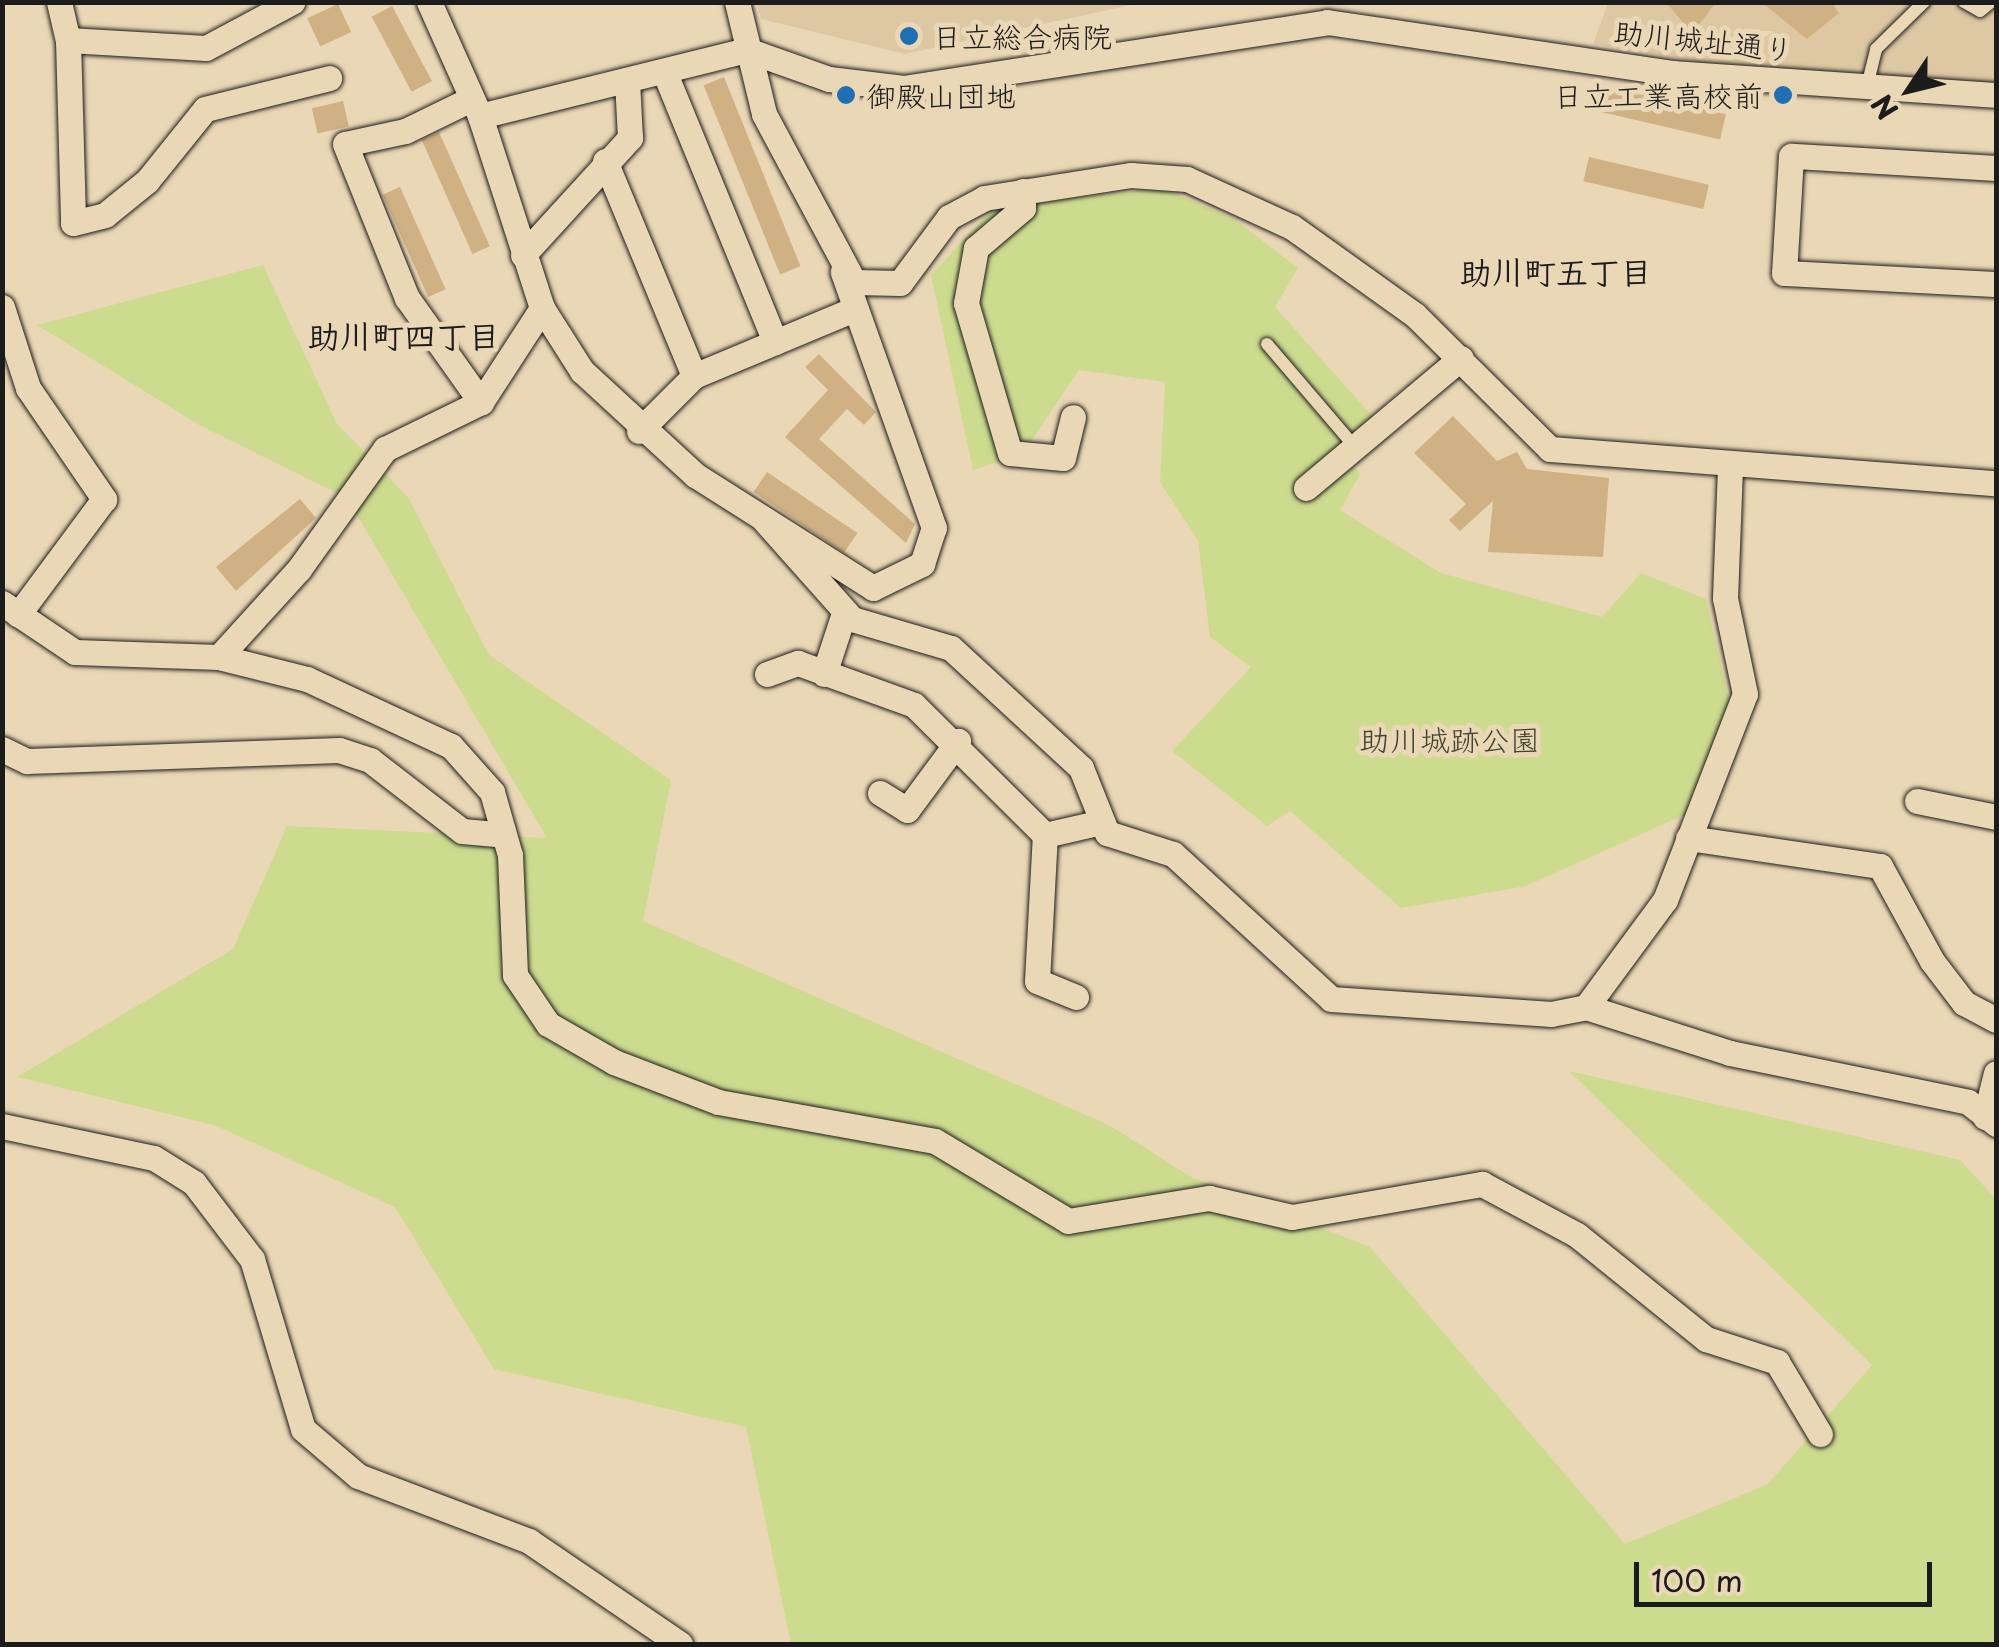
<!DOCTYPE html>
<meta charset="utf-8">
<style>
body{margin:0}
#map{position:relative;width:1999px;height:1647px;overflow:hidden;background:#ead7b5;font-family:"Playpen Sans","Klee One",sans-serif}
div>[style]{position:absolute}
[style*='--x']{left:calc(var(--x)*1px);top:calc(var(--y)*1px);width:calc(var(--w)*1px);rotate:calc(var(--a)*1deg)}
.built>*{inset:0;background:#dec8a3}
.green>*{inset:0;background:#cddb8f}
.building>*{inset:0;background:#cfb183;transform-origin:0 0}
.roads{filter:drop-shadow(0 0 2px #1c1c1c) drop-shadow(0 0 2px #1c1c1c)}
.lane>*{height:12px;margin:-6px;padding:0 6px;transform-origin:6px;border-radius:6px;background:#ead7b5}
.street>*{height:25px;margin:-12.5px;padding:0 12.5px;transform-origin:12.5px;border-radius:12.5px;background:#ead7b5}
.dots>*{width:28px;height:28px;translate:-50% -50%;box-sizing:border-box;border:5px solid #ead7b5;border-radius:50%}
span{translate:-50% -50%;white-space:nowrap;text-align:center;line-height:1.15;-webkit-text-stroke:10px #ead7b5;paint-order:stroke}
.poi-label{font-size:30px;color:#1c1c1c}
.left{translate:0 -50%;text-align:left}
.right{translate:-100% -50%;text-align:right}
.street-label{font-size:30px;color:#1c1c1c}
.park-label{font-size:30px;color:#3f4233}
.neighbourhood-label{font-size:32px;color:#1c1c1c;font-weight:700}
.frame{position:absolute;inset:0;border:5px solid #1c1c1c;pointer-events:none}
.north{position:absolute;left:1859px;top:40px;width:100px;height:100px;-webkit-text-stroke:8px #ead7b5;paint-order:stroke;rotate:235deg;font-size:28px;font-weight:700;line-height:40px;text-align:center;color:#1c1c1c}
.north::after{content:'';display:block;margin:auto;width:35px;height:45px;background:#1c1c1c;clip-path:polygon(50% 0,100% 100%,50% 72%,0 100%)}
.scale{position:absolute;left:1634px;top:1562px;width:298px;height:45px;box-sizing:border-box;border:5px solid #1c1c1c;border-top:0;padding-left:12px;font-size:30px;line-height:35px;white-space:nowrap;color:#1c1c1c;-webkit-text-stroke:8px #ead7b5;paint-order:stroke}
</style>
<div id="map">
<div class="built">
<div style="clip-path:polygon(757px 3px,757px 2px,1140px 3px,905px 54px,761px 19px)"></div>
<div style="clip-path:polygon(1608px 3px,1996px 3px,1996px 84px,1723px 66px,1593px 44px)"></div>
</div>
<div class="green">
<div style="clip-path:polygon(1162px 188px,1234px 219px,1298px 268px,1275px 307px,1387px 433px,1350px 462px,1360px 474px,1340px 510px,1441px 573px,1602px 617px,1641px 573px,1706px 599px,1729px 700px,1686px 814px,1526px 886px,1401px 908px,1290px 811px,1267px 826px,1172px 751px,1251px 667px,1210px 637px,1198px 540px,1160px 482px,1165px 382px,1079px 370px,1022px 454px,973px 470px,931px 275px,994px 207px)"></div>
<div style="clip-path:polygon(263px 265px,337px 424px,408px 497px,489px 655px,671px 780px,643px 921px,1109px 1125px,1193px 1178px,1370px 1247px,1625px 1544px,1768px 1484px,1872px 1365px,1569px 1071px,1960px 1160px,1996px 1199px,1996px 1644px,791px 1644px,746px 1427px,494px 1369px,395px 1207px,214px 1125px,17px 1077px,233px 949px,287px 826px,547px 838px,347px 498px,201px 426px,37px 325px)"></div>
</div>
<div class="building">
<div style="clip-path:polygon(1666px 2px,1716px 2px,1692px 34px)"></div>
<div style="clip-path:polygon(1761px 2px,1831px 2px,1839px 13px,1807px 39px)"></div>
<div style="left:338px;top:4px;width:31px;height:34px;rotate:65deg"></div>
<div style="left:392px;top:6px;width:85px;height:23px;rotate:62deg"></div>
<div style="left:724px;top:77px;width:204px;height:22px;rotate:68deg"></div>
<div style="left:1608px;top:87px;width:121px;height:26px;rotate:13deg"></div>
<div style="left:343px;top:101px;width:26px;height:32px;rotate:77deg"></div>
<div style="left:439px;top:132px;width:125px;height:19px;rotate:66deg"></div>
<div style="left:1589px;top:157px;width:123px;height:25px;rotate:13deg"></div>
<div style="left:400px;top:187px;width:112px;height:19px;rotate:66deg"></div>
<div style="clip-path:polygon(819px 354px,876px 412px,864px 425px,847px 409px,819px 439px,915px 524px,906px 543px,785px 437px,828px 390px,805px 367px)"></div>
<div style="clip-path:polygon(1453px 416px,1497px 461px,1517px 452px,1527px 469px,1609px 478px,1603px 557px,1488px 552px,1493px 501px,1460px 531px,1449px 520px,1466px 504px,1414px 453px)"></div>
<div style="left:767px;top:472px;width:109px;height:24px;rotate:34deg"></div>
<div style="clip-path:polygon(300px 499px,316px 518px,236px 591px,216px 567px)"></div>
</div>
<div class="roads">
<div class="lane">
<div style="--x:1964;--y:2;--w:18;--a:29"></div>
<div style="--x:1980;--y:11;--w:14;--a:-39"></div>
<div style="--x:1867;--y:86;--w:38;--a:-76"></div>
<div style="--x:1876;--y:49;--w:67;--a:-44.4"></div>
<div style="--x:1267;--y:344;--w:135;--a:49.5"></div>
</div>
<div class="street">
<div style="--x:59;--y:2;--w:39;--a:77"></div>
<div style="--x:68;--y:40;--w:138;--a:3.3"></div>
<div style="--x:206;--y:48;--w:98;--a:-28.1"></div>
<div style="--x:429;--y:2;--w:125;--a:65.9"></div>
<div style="--x:480;--y:116;--w:202;--a:72.1"></div>
<div style="--x:542;--y:308;--w:75;--a:57.6"></div>
<div style="--x:582;--y:371;--w:154;--a:42.6"></div>
<div style="--x:695;--y:475;--w:211;--a:32.4"></div>
<div style="--x:873;--y:588;--w:55;--a:-26.1"></div>
<div style="--x:922;--y:564;--w:38;--a:-72"></div>
<div style="--x:934;--y:528;--w:272;--a:-109.6"></div>
<div style="--x:737;--y:2;--w:115;--a:76.4"></div>
<div style="--x:764;--y:114;--w:191;--a:61.8"></div>
<div style="--x:854;--y:282;--w:46;--a:1.2"></div>
<div style="--x:900;--y:283;--w:82;--a:-53.4"></div>
<div style="--x:949;--y:217;--w:40;--a:-28"></div>
<div style="--x:984;--y:198;--w:149;--a:-8.9"></div>
<div style="--x:1131;--y:175;--w:56;--a:4.1"></div>
<div style="--x:1187;--y:179;--w:115;--a:24.6"></div>
<div style="--x:1292;--y:227;--w:151;--a:35.6"></div>
<div style="--x:1415;--y:315;--w:190;--a:44.8"></div>
<div style="--x:1550;--y:449;--w:447;--a:4.4"></div>
<div style="--x:68;--y:40;--w:183;--a:88.4"></div>
<div style="--x:73;--y:223;--w:33;--a:-14"></div>
<div style="--x:105;--y:215;--w:54;--a:-39"></div>
<div style="--x:147;--y:181;--w:92;--a:-51.1"></div>
<div style="--x:205;--y:109;--w:128;--a:-14"></div>
<div style="--x:747;--y:50;--w:87;--a:19.5"></div>
<div style="--x:829;--y:79;--w:75;--a:6.9"></div>
<div style="--x:903;--y:88;--w:429;--a:-8.8"></div>
<div style="--x:1327;--y:22;--w:350;--a:8.4"></div>
<div style="--x:1673;--y:73;--w:324;--a:3.9"></div>
<div style="--x:664;--y:71;--w:293;--a:67.7"></div>
<div style="--x:471;--y:99;--w:73;--a:154.1"></div>
<div style="--x:405;--y:131;--w:61;--a:167.8"></div>
<div style="--x:345;--y:144;--w:166;--a:68.1"></div>
<div style="--x:407;--y:298;--w:128;--a:54.6"></div>
<div style="--x:480;--y:116;--w:275;--a:-13.9"></div>
<div style="--x:605;--y:161;--w:233;--a:67.5"></div>
<div style="--x:1996;--y:168;--w:205;--a:-176.6"></div>
<div style="--x:1791;--y:156;--w:117;--a:93.4"></div>
<div style="--x:1784;--y:273;--w:212;--a:3"></div>
<div style="--x:1023;--y:191;--w:17;--a:90"></div>
<div style="--x:1023;--y:208;--w:62;--a:139.6"></div>
<div style="--x:976;--y:248;--w:56;--a:100.3"></div>
<div style="--x:966;--y:303;--w:156;--a:73.7"></div>
<div style="--x:1010;--y:453;--w:53;--a:5.4"></div>
<div style="--x:1063;--y:458;--w:42;--a:-76.3"></div>
<div style="--x:523;--y:255;--w:159;--a:-47.6"></div>
<div style="--x:630;--y:138;--w:58;--a:-93"></div>
<div style="--x:2;--y:307;--w:85;--a:72.2"></div>
<div style="--x:28;--y:388;--w:135;--a:55.6"></div>
<div style="--x:104;--y:499;--w:144;--a:126.6"></div>
<div style="--x:639;--y:431;--w:78;--a:-45"></div>
<div style="--x:694;--y:376;--w:173;--a:-22.7"></div>
<div style="--x:1306;--y:488;--w:202;--a:-40"></div>
<div style="--x:765;--y:521;--w:131;--a:48.4"></div>
<div style="--x:852;--y:619;--w:103;--a:16.3"></div>
<div style="--x:951;--y:648;--w:177;--a:42.7"></div>
<div style="--x:1081;--y:768;--w:70;--a:68.2"></div>
<div style="--x:1107;--y:833;--w:69;--a:17.7"></div>
<div style="--x:1173;--y:854;--w:214;--a:42.5"></div>
<div style="--x:1331;--y:999;--w:221;--a:3.9"></div>
<div style="--x:1551;--y:1014;--w:36;--a:-11"></div>
<div style="--x:1586;--y:1007;--w:151;--a:17.7"></div>
<div style="--x:1730;--y:1053;--w:243;--a:11.6"></div>
<div style="--x:1968;--y:1102;--w:36;--a:38"></div>
<div style="--x:2;--y:603;--w:88;--a:33.9"></div>
<div style="--x:75;--y:652;--w:144;--a:2"></div>
<div style="--x:219;--y:657;--w:91;--a:14"></div>
<div style="--x:307;--y:679;--w:159;--a:25"></div>
<div style="--x:451;--y:746;--w:62;--a:48.3"></div>
<div style="--x:492;--y:792;--w:66;--a:74.1"></div>
<div style="--x:510;--y:855;--w:120;--a:87.6"></div>
<div style="--x:515;--y:975;--w:59;--a:56"></div>
<div style="--x:548;--y:1024;--w:76;--a:29.9"></div>
<div style="--x:614;--y:1062;--w:111;--a:21"></div>
<div style="--x:718;--y:1102;--w:220;--a:10.2"></div>
<div style="--x:935;--y:1141;--w:155;--a:31"></div>
<div style="--x:1068;--y:1221;--w:143;--a:-9.3"></div>
<div style="--x:1209;--y:1198;--w:85;--a:12.9"></div>
<div style="--x:1292;--y:1217;--w:193;--a:-9.9"></div>
<div style="--x:1482;--y:1184;--w:108;--a:28.2"></div>
<div style="--x:1577;--y:1235;--w:166;--a:38.9"></div>
<div style="--x:1706;--y:1339;--w:75;--a:17.9"></div>
<div style="--x:1777;--y:1362;--w:84;--a:59.2"></div>
<div style="--x:219;--y:657;--w:119;--a:-47.7"></div>
<div style="--x:299;--y:569;--w:148;--a:-54.4"></div>
<div style="--x:385;--y:449;--w:107;--a:-26.1"></div>
<div style="--x:481;--y:402;--w:112;--a:-57"></div>
<div style="--x:767;--y:674;--w:33;--a:-20"></div>
<div style="--x:798;--y:663;--w:123;--a:19.9"></div>
<div style="--x:914;--y:705;--w:185;--a:44.8"></div>
<div style="--x:824;--y:674;--w:64;--a:-71.8"></div>
<div style="--x:2;--y:749;--w:28;--a:26"></div>
<div style="--x:27;--y:761;--w:312;--a:-2"></div>
<div style="--x:339;--y:750;--w:33;--a:18"></div>
<div style="--x:370;--y:760;--w:116;--a:37.7"></div>
<div style="--x:462;--y:831;--w:37;--a:5"></div>
<div style="--x:880;--y:793;--w:32;--a:32"></div>
<div style="--x:907;--y:810;--w:86;--a:-53.5"></div>
<div style="--x:1917;--y:801;--w:81;--a:11.4"></div>
<div style="--x:1688;--y:838;--w:194;--a:8.3"></div>
<div style="--x:1880;--y:866;--w:108;--a:61.3"></div>
<div style="--x:1932;--y:961;--w:53;--a:52.7"></div>
<div style="--x:1964;--y:1003;--w:36;--a:28"></div>
<div style="--x:1076;--y:997;--w:42;--a:-157.7"></div>
<div style="--x:1037;--y:981;--w:146;--a:-86.9"></div>
<div style="--x:1045;--y:835;--w:53;--a:-13"></div>
<div style="--x:1586;--y:1007;--w:133;--a:-53.6"></div>
<div style="--x:1665;--y:900;--w:221;--a:-68.8"></div>
<div style="--x:1745;--y:694;--w:98;--a:-101.8"></div>
<div style="--x:1725;--y:598;--w:132;--a:-87.8"></div>
<div style="--x:1985;--y:1117;--w:45;--a:-76"></div>
<div style="--x:2;--y:1126;--w:155;--a:11.9"></div>
<div style="--x:154;--y:1158;--w:47;--a:32"></div>
<div style="--x:194;--y:1183;--w:96;--a:52.7"></div>
<div style="--x:252;--y:1259;--w:177;--a:73.3"></div>
<div style="--x:303;--y:1429;--w:72;--a:40.5"></div>
<div style="--x:358;--y:1476;--w:183;--a:20.8"></div>
<div style="--x:529;--y:1541;--w:183;--a:34.3"></div>
</div>
</div>
<div class="dots">
<div style="left:909px;top:36px;background:#1f6fb2"></div>
<div style="left:846px;top:95px;background:#1f6fb2"></div>
<div style="left:1783px;top:95px;background:#1f6fb2"></div>
</div>
<div class="poi-label">
<span class="left" style="left:932px;top:36px">日立総合病院</span>
<span class="left" style="left:866px;top:95px">御殿山団地</span>
<span class="right" style="left:1763px;top:95px">日立工業高校前</span>
</div>
<div class="street-label">
<span style="left:1704px;top:40px;rotate:6deg">助川城址通り</span>
</div>
<div class="park-label">
<span style="left:1450px;top:739px">助川城跡公園</span>
</div>
<div class="neighbourhood-label">
<span style="left:1556px;top:271px">助川町五丁目</span>
<span style="left:404px;top:335px">助川町四丁目</span>
</div>
<div class="frame"></div>
<div class="north">N</div>
<div class="scale">100 m</div>
</div>
